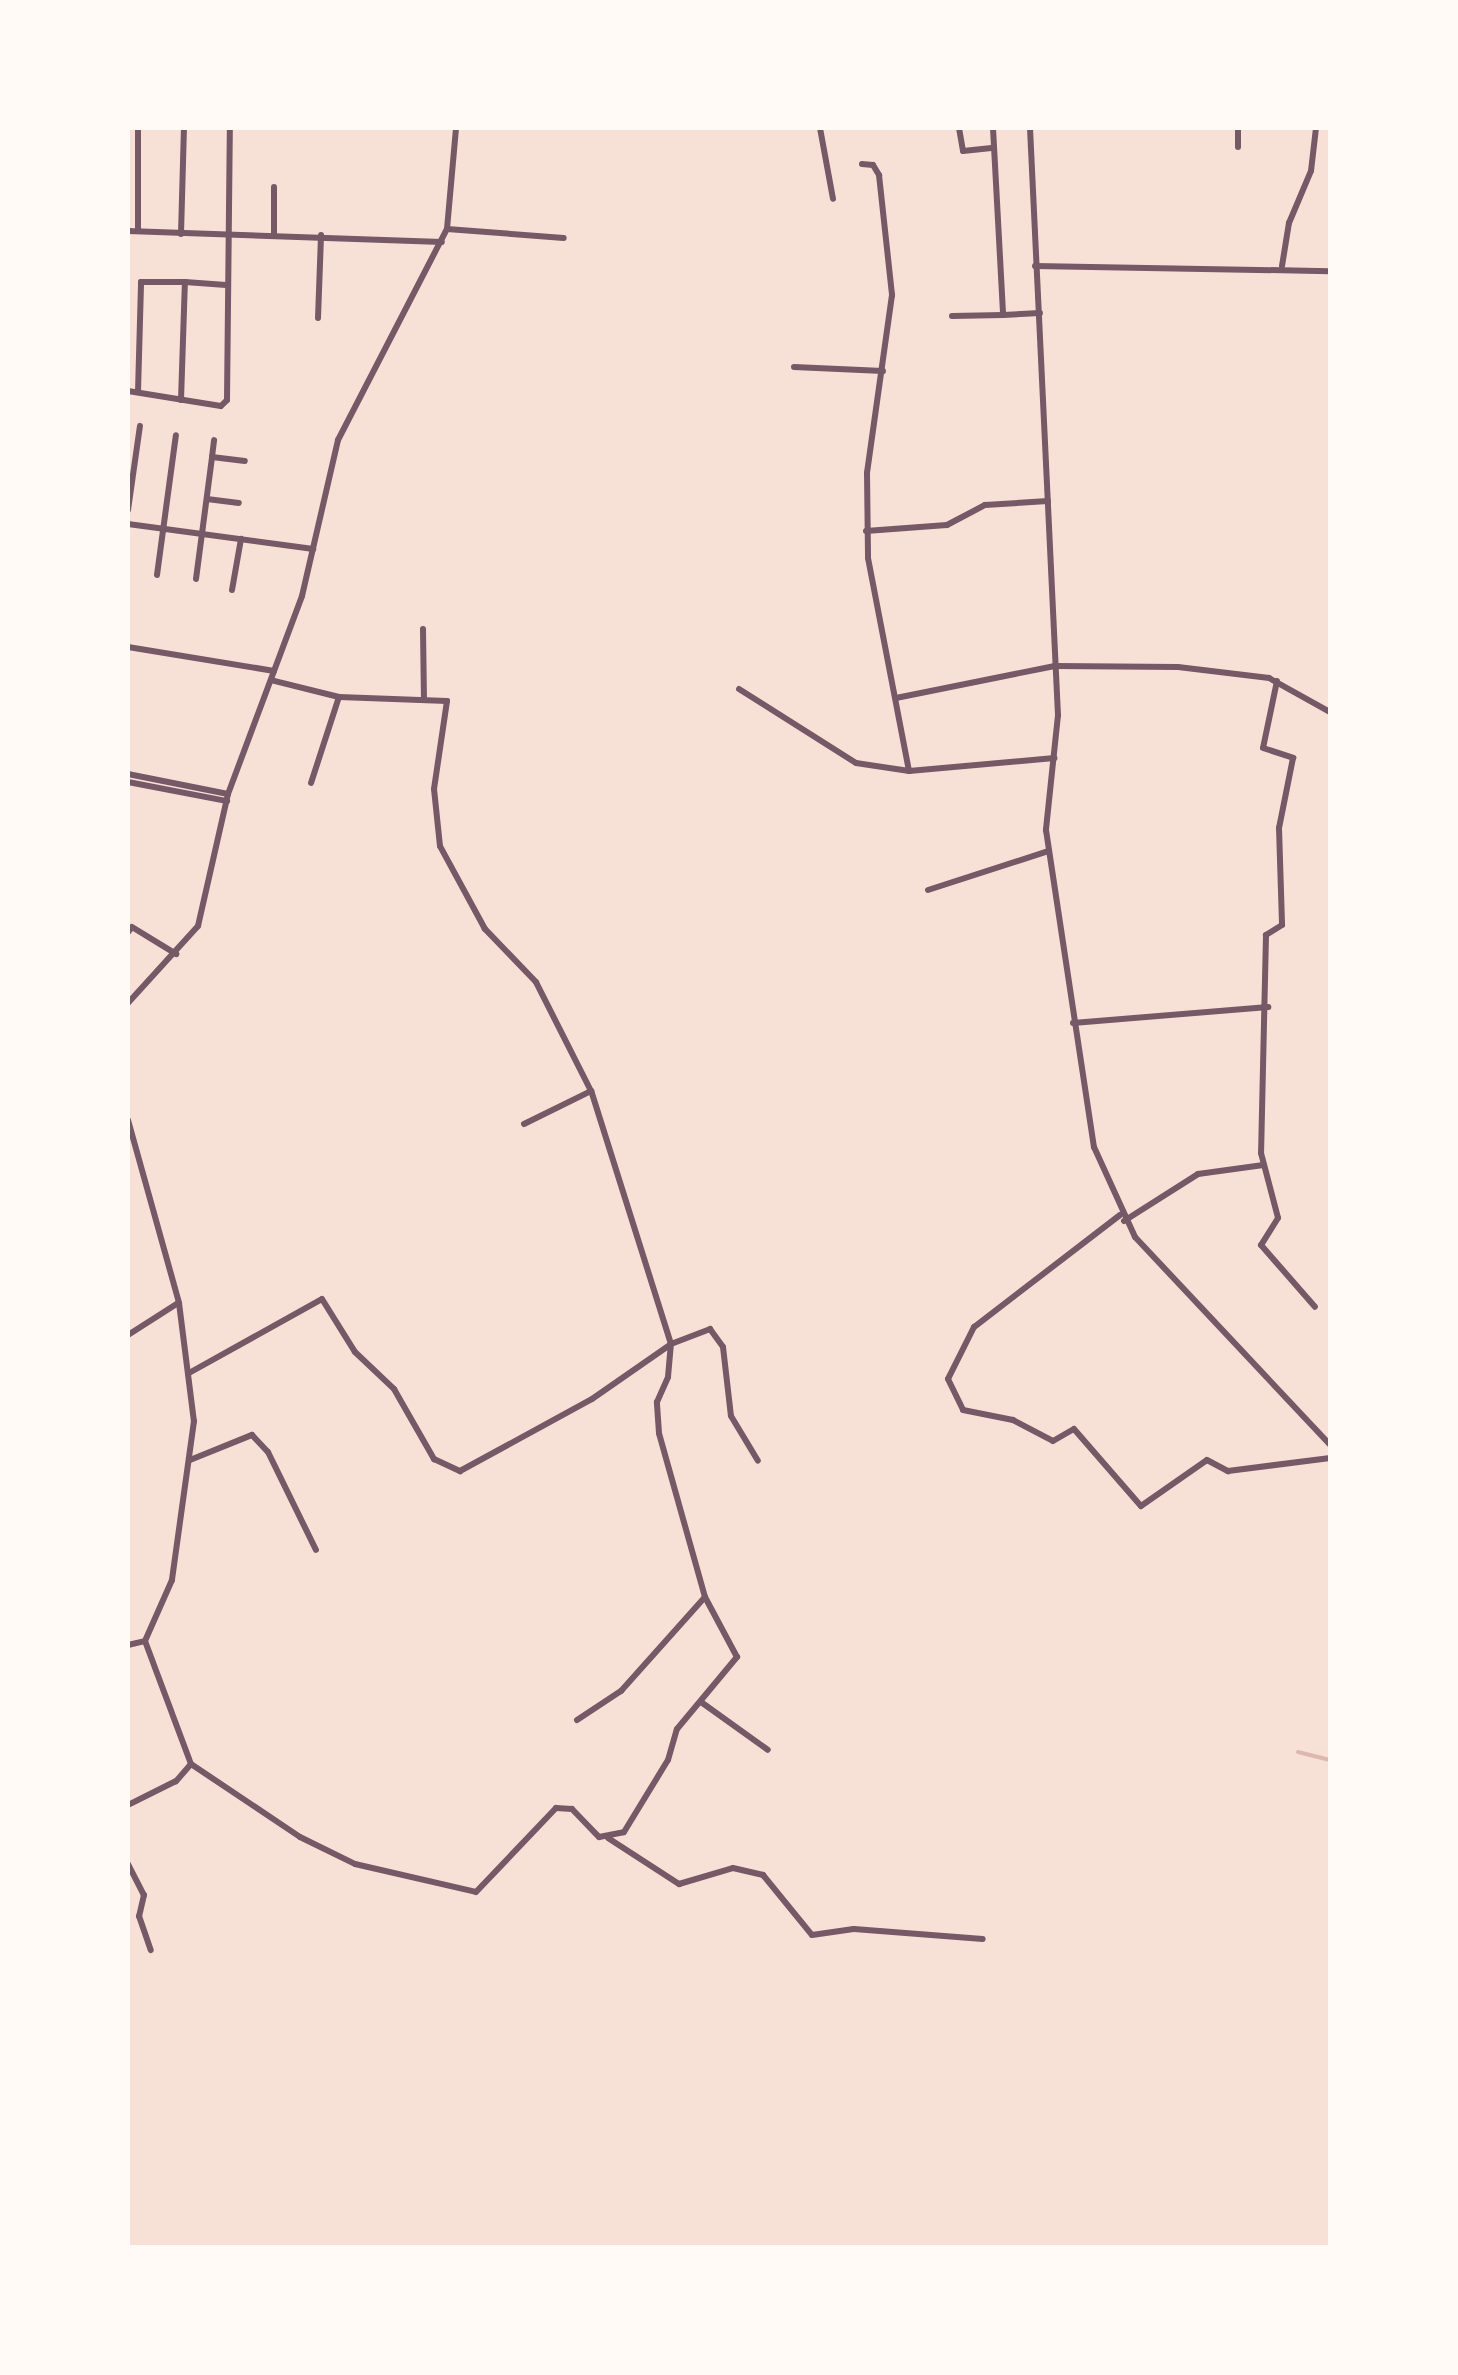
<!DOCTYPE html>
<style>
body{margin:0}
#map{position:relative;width:1458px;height:2375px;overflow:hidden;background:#f7e1d7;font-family:Quicksand,sans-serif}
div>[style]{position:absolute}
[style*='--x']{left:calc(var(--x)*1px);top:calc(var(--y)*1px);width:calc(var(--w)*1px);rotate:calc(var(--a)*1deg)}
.stream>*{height:4px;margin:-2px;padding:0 2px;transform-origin:2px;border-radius:2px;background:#dcb8b0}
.minor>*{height:6px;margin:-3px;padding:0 3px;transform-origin:3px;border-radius:3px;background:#755966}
span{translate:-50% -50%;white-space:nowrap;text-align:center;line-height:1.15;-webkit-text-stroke:8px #fffaf5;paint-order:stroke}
.frame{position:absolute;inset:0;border:130px solid #fffaf5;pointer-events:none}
</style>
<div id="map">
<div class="stream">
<div style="--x:1298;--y:1752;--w:33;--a:14"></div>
</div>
<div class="minor">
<div style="--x:820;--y:128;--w:72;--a:79.6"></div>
<div style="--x:959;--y:128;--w:23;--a:80"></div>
<div style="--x:963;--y:151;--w:31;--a:-6"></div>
<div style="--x:993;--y:128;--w:187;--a:86.9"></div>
<div style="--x:1003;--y:315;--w:37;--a:-3"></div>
<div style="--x:1030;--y:128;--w:588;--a:87.27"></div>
<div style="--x:1058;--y:715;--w:116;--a:96"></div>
<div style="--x:1046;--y:830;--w:321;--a:81.4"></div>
<div style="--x:1094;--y:1147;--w:99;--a:65.5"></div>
<div style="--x:1135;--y:1237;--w:285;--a:46.8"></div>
<div style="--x:1238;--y:147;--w:19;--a:-90"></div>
<div style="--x:862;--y:164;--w:11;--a:5"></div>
<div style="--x:873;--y:165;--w:12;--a:59"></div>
<div style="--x:879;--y:175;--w:121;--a:83.8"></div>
<div style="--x:892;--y:295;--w:180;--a:98"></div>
<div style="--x:867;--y:473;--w:85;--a:89.3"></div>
<div style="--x:868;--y:558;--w:217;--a:79.1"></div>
<div style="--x:447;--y:229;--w:117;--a:4.4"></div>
<div style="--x:128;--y:231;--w:314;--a:2"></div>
<div style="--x:138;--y:231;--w:103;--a:-90"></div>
<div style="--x:181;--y:234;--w:106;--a:-88.4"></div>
<div style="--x:274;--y:236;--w:49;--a:-90"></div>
<div style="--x:1035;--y:266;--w:295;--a:1"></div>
<div style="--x:1282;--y:266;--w:44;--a:-80.8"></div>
<div style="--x:1289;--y:223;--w:56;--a:-67.1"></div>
<div style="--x:1311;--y:171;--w:43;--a:-83.4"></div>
<div style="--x:952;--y:316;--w:51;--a:-1.1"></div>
<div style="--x:318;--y:318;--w:83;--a:-87.9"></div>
<div style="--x:794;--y:367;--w:89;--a:2.6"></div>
<div style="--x:128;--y:391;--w:94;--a:9.2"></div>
<div style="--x:221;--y:406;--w:8;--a:-45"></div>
<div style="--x:227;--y:400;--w:272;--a:-89.4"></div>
<div style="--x:138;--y:392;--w:110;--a:-88.4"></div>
<div style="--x:141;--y:282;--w:44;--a:0"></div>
<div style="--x:181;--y:400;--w:118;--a:-88.1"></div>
<div style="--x:185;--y:282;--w:41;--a:4.2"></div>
<div style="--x:212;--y:457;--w:17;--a:-83"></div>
<div style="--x:207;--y:499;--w:32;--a:7"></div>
<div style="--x:128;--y:510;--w:85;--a:-81.9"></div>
<div style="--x:128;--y:524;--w:187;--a:7.7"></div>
<div style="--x:866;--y:531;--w:81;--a:-4.2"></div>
<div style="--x:947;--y:525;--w:43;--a:-27.8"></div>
<div style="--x:985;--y:505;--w:63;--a:-3.6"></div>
<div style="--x:157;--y:575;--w:141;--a:-82.3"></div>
<div style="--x:196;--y:579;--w:123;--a:-82.5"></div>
<div style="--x:212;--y:457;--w:33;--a:7"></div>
<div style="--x:232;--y:590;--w:52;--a:-80"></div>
<div style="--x:423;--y:629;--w:70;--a:89.2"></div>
<div style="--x:128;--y:647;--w:148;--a:9.3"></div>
<div style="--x:1277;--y:681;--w:68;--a:101.8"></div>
<div style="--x:1263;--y:748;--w:32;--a:18"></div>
<div style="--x:1293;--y:758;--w:71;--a:101.3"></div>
<div style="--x:1279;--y:828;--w:97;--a:88.2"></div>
<div style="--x:1282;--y:925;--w:19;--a:148"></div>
<div style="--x:1266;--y:935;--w:218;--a:91.3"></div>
<div style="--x:1261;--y:1153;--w:67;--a:75.3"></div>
<div style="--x:1278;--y:1218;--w:32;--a:122"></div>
<div style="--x:1261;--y:1245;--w:82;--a:48.9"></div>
<div style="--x:739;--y:689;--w:138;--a:32.3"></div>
<div style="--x:856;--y:763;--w:54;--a:8.6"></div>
<div style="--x:909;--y:771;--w:146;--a:-5.1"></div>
<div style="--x:896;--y:698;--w:162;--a:-11.4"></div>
<div style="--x:1055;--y:666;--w:123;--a:0.5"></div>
<div style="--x:1178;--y:667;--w:92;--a:6.9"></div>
<div style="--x:1269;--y:678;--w:70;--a:29.1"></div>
<div style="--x:128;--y:774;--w:102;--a:11.3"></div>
<div style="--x:128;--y:782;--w:101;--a:10.9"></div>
<div style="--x:311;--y:783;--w:90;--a:-72"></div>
<div style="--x:928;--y:890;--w:127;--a:-17.9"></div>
<div style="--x:128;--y:932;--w:6;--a:-51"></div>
<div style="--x:132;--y:927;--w:52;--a:31.5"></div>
<div style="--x:128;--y:1003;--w:104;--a:-47.7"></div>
<div style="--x:198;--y:926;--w:135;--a:-77.2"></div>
<div style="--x:228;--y:794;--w:211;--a:-69.5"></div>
<div style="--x:302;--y:596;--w:160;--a:-77"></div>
<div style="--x:338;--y:440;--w:237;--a:-62.7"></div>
<div style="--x:447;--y:229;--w:101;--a:-84.9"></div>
<div style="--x:1073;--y:1023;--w:196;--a:-4.7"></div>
<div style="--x:128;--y:1120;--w:190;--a:74.4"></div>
<div style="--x:179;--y:1303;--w:119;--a:82.8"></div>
<div style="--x:194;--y:1421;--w:161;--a:97.9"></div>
<div style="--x:172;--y:1580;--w:67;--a:113.9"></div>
<div style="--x:145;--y:1641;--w:131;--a:69.5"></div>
<div style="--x:191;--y:1764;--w:23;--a:131"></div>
<div style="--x:176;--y:1781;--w:54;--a:153.4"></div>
<div style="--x:524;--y:1124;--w:75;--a:-26.2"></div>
<div style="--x:1120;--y:1215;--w:184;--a:142.5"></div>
<div style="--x:974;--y:1327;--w:58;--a:116.6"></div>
<div style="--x:948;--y:1379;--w:34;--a:64"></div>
<div style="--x:963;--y:1410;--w:51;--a:11.3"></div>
<div style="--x:1013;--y:1420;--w:45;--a:27.7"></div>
<div style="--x:1053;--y:1441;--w:24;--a:-30"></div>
<div style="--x:1074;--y:1429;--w:102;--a:49"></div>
<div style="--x:1141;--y:1506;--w:80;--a:-34.9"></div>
<div style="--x:1207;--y:1460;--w:24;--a:28"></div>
<div style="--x:1228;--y:1471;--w:103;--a:-7.3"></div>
<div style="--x:1124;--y:1221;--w:88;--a:-32.4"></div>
<div style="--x:1198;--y:1174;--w:66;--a:-7.9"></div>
<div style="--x:128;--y:1335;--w:59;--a:-32.6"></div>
<div style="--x:189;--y:1373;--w:152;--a:-29.1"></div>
<div style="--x:322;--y:1299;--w:62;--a:58.1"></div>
<div style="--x:355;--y:1352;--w:54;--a:43.5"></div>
<div style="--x:394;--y:1389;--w:81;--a:60.3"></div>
<div style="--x:434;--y:1459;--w:29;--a:25"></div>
<div style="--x:460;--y:1471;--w:150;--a:-28.6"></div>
<div style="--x:592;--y:1399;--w:96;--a:-34.8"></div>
<div style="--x:671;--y:1344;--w:42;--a:-21"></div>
<div style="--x:710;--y:1329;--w:22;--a:54"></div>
<div style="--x:723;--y:1347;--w:69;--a:83.4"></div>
<div style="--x:731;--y:1416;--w:52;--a:59"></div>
<div style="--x:190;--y:1460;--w:67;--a:-22"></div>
<div style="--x:252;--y:1435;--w:23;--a:47"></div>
<div style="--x:268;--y:1452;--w:109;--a:63.9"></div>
<div style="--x:128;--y:1645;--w:17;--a:-13"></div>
<div style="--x:701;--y:1702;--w:82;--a:35.6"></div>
<div style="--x:577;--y:1720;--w:53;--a:-33.4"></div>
<div style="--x:621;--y:1691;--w:126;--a:-48.2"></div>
<div style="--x:191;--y:1764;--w:131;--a:33.8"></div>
<div style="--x:300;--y:1837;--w:61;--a:26.1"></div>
<div style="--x:355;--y:1864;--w:124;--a:13"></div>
<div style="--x:476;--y:1892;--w:116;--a:-46.4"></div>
<div style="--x:556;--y:1808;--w:16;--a:4"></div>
<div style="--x:572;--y:1809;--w:39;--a:46"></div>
<div style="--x:599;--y:1837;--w:25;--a:-11"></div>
<div style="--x:624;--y:1832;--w:84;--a:-58.6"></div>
<div style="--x:668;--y:1760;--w:32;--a:-74"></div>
<div style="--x:677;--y:1729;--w:94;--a:-50.2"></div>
<div style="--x:737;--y:1657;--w:68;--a:-118.1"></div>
<div style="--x:705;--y:1597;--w:170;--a:-105.7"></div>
<div style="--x:659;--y:1433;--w:31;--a:-94"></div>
<div style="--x:657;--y:1402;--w:27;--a:-66"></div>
<div style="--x:668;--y:1377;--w:33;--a:-85"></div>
<div style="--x:671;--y:1344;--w:265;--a:-107.5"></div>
<div style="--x:591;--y:1091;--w:122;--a:-116.8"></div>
<div style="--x:536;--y:982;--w:74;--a:-133.9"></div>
<div style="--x:485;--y:929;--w:94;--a:-118.5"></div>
<div style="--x:440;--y:846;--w:57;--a:-96"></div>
<div style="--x:434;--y:789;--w:89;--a:-81.6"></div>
<div style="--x:447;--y:701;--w:108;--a:-177.9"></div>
<div style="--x:339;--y:697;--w:70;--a:-166"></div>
<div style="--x:608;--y:1838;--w:85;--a:32.9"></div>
<div style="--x:679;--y:1884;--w:56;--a:-16.5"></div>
<div style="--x:733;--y:1868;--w:31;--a:13"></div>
<div style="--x:763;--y:1875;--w:77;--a:50.8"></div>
<div style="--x:812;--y:1935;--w:42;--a:-8.1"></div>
<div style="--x:854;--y:1929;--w:129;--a:4.4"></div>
<div style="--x:128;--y:1864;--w:35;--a:63"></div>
<div style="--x:144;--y:1895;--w:22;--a:103"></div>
<div style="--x:139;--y:1916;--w:36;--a:71"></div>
</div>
<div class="frame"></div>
</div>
